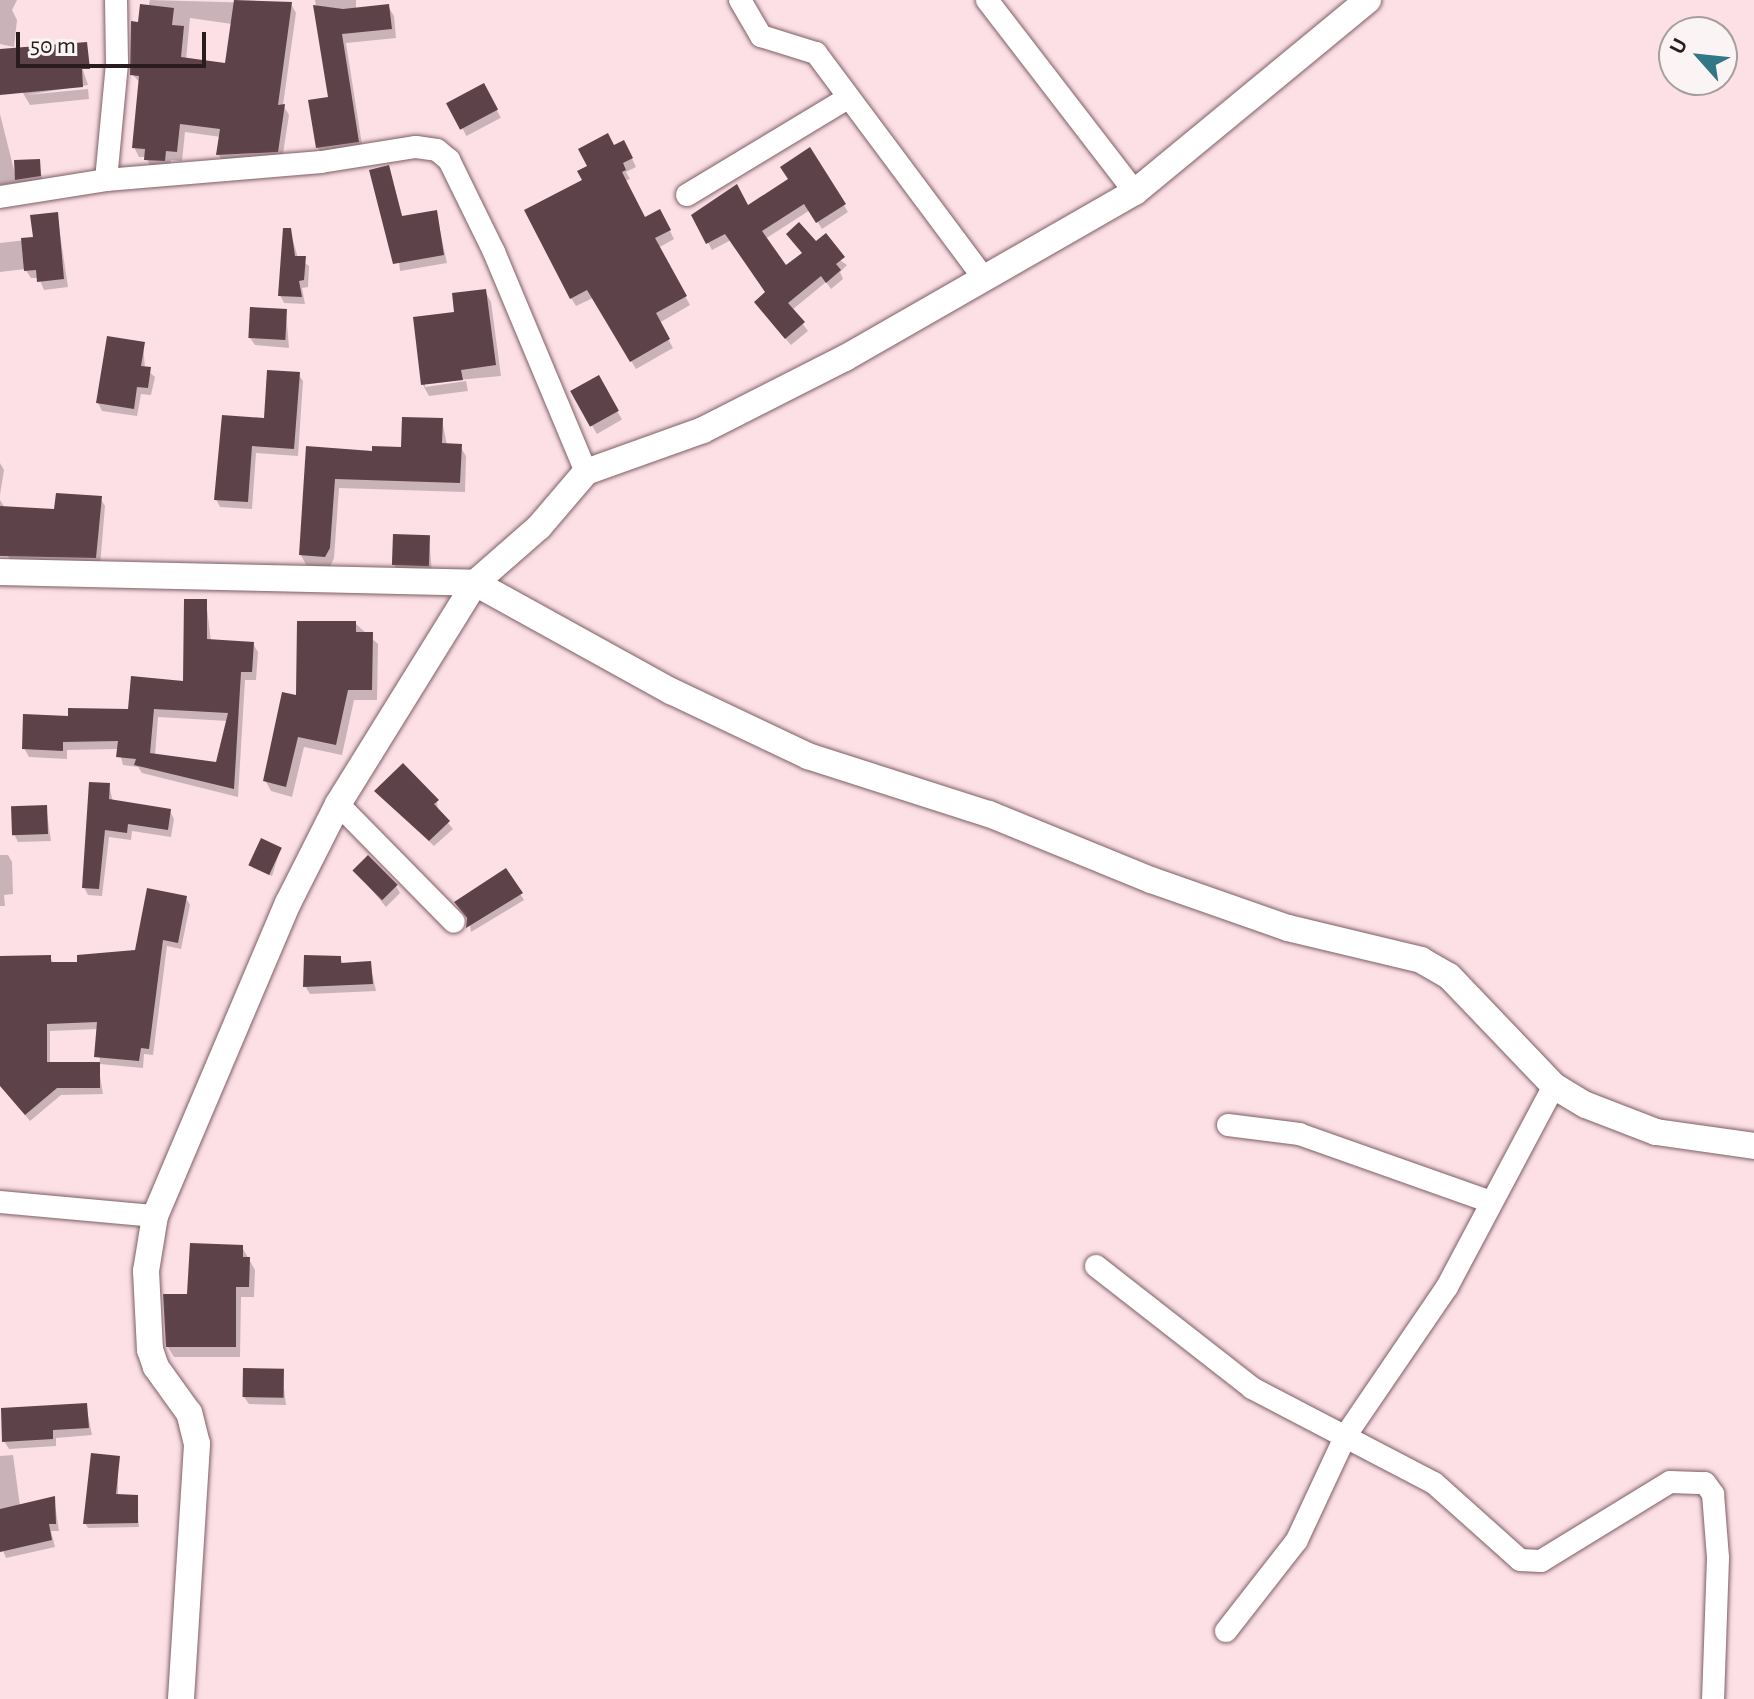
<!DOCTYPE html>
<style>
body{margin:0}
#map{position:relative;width:1754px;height:1699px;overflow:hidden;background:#fce0e6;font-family:"Alegreya Sans",sans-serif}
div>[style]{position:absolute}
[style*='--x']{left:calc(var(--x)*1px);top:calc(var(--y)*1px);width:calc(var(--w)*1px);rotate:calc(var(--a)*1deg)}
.shadow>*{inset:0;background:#0003;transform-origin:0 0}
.building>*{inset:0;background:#5e4249;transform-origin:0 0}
.roads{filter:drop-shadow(0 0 2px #7d5f66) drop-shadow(0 0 2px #7d5f66)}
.minor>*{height:22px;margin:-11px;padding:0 11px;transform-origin:11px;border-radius:11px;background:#fff}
.tertiary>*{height:26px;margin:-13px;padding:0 13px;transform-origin:13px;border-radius:13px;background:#fff}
span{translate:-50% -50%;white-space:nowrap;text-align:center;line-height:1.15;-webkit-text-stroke:8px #fbf4f5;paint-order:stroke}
.north{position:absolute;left:1658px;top:16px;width:80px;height:80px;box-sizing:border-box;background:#fbf4f5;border:2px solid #a79e9f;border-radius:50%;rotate:297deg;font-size:22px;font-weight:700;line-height:32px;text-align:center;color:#281c1f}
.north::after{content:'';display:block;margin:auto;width:28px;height:36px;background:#327785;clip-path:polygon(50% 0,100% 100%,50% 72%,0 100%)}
.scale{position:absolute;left:16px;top:32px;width:190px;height:36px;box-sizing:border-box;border:4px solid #281c1f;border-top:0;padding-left:10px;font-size:24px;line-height:28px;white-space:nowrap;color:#281c1f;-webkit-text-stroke:6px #fbf4f5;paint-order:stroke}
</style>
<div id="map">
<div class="shadow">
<div style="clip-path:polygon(0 0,17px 0,12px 10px,17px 20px,14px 47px,0 44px)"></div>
<div style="clip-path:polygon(evenodd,150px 0,291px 4px,296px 13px,283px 105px,289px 115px,282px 160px,224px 163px,218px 154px,221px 137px,185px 132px,182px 161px,171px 160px,169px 170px,152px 169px,146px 157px,139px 157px,134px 147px,141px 84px,132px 74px,150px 0,190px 18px,232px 24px,227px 65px,186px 60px,190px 18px)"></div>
<div style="clip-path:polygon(315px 0,356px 0,356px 10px,388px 6px,394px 16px,396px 38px,346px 43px,363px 151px,323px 157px,318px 148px,330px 98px)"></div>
<div style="clip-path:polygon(80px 61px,88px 85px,26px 95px,88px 89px,89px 99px,30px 105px,23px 93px,21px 63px)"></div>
<div style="left:484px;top:86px;width:36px;height:39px;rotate:62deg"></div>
<div style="clip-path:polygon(0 114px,15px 174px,39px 161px,42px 179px,0 185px)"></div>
<div style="clip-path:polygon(614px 147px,628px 150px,636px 167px,626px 172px,630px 179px,625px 181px,644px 219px,664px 219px,674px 239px,658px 248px,690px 305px,659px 323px,673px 348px,636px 369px,593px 298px,576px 306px,571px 298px,584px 181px)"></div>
<div style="clip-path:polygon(810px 150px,848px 212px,822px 229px,810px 210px,765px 239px,786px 268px,816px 244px,847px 265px,840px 272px,843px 279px,831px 289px,826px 282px,792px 310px,808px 331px,791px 345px,761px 310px,767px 293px,731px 240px,712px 250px,693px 215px,748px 207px,790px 180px)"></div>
<div style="clip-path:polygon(388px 168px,403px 218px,436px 212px,447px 263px,400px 271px)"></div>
<div style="clip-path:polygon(57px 214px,68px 287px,44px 290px,39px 278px,31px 278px,25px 269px,0 272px,0 243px,35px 239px)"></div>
<div style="clip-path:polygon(290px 230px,298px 258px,309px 266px,308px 287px,302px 288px,305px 304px,284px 303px,280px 295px)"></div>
<div style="clip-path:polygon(485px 291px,491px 302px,501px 376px,425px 383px,425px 387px,466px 381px,468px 391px,429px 396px,423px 385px,456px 314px)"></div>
<div style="clip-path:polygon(286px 311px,289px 348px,255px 345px,250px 338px)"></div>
<div style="clip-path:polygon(143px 344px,145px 368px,155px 377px,151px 395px,141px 394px,137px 416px,102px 411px,98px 403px)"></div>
<div style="clip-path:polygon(298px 374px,303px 381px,298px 456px,256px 453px,252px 509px,220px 507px,216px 499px)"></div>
<div style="left:598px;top:378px;width:48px;height:29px;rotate:60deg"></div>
<div style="clip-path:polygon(442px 420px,447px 445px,460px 446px,466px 456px,465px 492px,339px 488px,334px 558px,330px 567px,306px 565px,301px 555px,308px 448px,374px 453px,402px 449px)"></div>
<div style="clip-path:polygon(0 463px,4px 470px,0 495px)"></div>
<div style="clip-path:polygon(100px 498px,105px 506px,100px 566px,13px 564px,0 544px,0 500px,5px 508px,56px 511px)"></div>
<div style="clip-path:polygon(429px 537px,432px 573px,399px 572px,394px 565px)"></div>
<div style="clip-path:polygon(evenodd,206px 601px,211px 641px,253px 644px,258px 652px,256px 680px,245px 680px,238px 797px,142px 773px,138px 767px,123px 765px,119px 749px,67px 750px,67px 759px,29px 757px,24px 748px,70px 718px,130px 711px,185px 684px,206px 601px,158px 717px,228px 721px,217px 764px,155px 756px,158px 717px)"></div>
<div style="clip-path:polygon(355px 623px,378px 644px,377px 700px,354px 700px,342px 755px,304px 747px,292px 797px,271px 791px,265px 780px,298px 698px)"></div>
<div style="clip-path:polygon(109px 785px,113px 802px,170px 811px,174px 819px,171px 837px,132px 831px,131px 840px,109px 837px,102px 896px,88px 895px,84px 887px)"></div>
<div style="clip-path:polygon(377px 791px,437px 801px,438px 811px,453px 829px,434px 846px)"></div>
<div style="clip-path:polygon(46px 807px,51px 841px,18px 842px,14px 834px)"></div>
<div style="clip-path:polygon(280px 850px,272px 876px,253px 868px,251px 865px)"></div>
<div style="clip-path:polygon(0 855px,8px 855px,12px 862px,13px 894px,4px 895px,5px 906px,0 906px)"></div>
<div style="clip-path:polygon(355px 870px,396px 886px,400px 893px,386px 907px)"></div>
<div style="clip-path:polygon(506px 871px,524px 900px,471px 932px,469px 919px)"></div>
<div style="clip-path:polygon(186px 898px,190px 905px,181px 949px,167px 946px,153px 1055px,144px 1054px,143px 1068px,100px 1064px,98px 1029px,50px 1031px,50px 1064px,98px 1064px,103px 1094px,61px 1095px,30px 1121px,0 1085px,0 959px,50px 957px,54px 964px,78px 964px,136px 952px)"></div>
<div style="clip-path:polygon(340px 958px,344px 965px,370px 963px,376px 991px,310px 994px,305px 986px)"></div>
<div style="clip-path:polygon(242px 1247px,255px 1270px,254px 1297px,241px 1297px,240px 1357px,174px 1357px,168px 1347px,189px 1296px)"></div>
<div style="clip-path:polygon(282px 1371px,286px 1405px,249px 1404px,244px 1397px)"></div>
<div style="clip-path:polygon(86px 1405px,92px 1435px,56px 1438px,56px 1446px,9px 1449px,4px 1441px)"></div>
<div style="clip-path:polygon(13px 1455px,20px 1506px,54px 1498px,59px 1531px,51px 1531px,55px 1547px,6px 1558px,0 1543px,0 1456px)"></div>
<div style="clip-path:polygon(118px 1458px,118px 1496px,136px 1497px,139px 1527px,88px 1528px,85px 1523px)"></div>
</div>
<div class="building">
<div style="clip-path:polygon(234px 0,292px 2px,278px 105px,285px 104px,278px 152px,216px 155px,220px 129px,180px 124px,177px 152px,166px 151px,165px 161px,144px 160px,145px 149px,132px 148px,139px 76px,130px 75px,131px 21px,138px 22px,140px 4px,174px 8px,172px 25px,184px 26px,181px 57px,225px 63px)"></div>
<div style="clip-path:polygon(389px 4px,392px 29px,342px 34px,359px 142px,316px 148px,308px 100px,328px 97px,313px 5px,343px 9px)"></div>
<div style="clip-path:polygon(87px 42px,90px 69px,82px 69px,83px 87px,0 95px,0 49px)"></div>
<div style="left:484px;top:83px;width:30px;height:43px;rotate:62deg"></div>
<div style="clip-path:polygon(608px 133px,614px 145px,624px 140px,633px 158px,623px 163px,626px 170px,622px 172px,645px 217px,660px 209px,671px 230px,655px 238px,687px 296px,656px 313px,670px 339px,630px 362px,587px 290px,570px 299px,524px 210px,582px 180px,577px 171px,587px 166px,578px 149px)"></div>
<div style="clip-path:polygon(810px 147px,846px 204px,816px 223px,804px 204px,762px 231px,786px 265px,802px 253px,786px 234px,799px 222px,816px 241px,826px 233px,845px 257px,836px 264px,841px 270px,826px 283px,821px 276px,788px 303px,805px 322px,785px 339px,754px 302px,765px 292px,725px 234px,706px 244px,691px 215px,737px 184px,748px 205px,788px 179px,780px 167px)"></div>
<div style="clip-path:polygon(40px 159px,41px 176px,15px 180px,14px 160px)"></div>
<div style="clip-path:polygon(389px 165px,402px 216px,437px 210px,444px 255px,393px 264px,369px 170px)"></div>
<div style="clip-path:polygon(58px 212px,64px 279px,37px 282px,36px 270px,24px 271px,21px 238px,33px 237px,30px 215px)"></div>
<div style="clip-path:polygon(283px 228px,291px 228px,295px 256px,306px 256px,304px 280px,299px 281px,302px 297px,278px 296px)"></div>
<div style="clip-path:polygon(486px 289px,496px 365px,461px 370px,463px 380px,421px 385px,413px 317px,454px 312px,452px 293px)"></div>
<div style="left:250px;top:307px;width:37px;height:31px;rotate:3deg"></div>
<div style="clip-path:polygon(107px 336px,145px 342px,141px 366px,151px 367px,148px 388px,137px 387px,134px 409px,96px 403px)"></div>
<div style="clip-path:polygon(267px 370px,300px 372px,294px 449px,252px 446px,248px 502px,214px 500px,222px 415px,264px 418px)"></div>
<div style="left:599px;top:375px;width:41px;height:33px;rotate:61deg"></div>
<div style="clip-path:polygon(402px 417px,443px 418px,442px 443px,462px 444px,460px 483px,335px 479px,330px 548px,325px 557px,299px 555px,306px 446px,372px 451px,372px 446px,401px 447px)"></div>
<div style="clip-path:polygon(56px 493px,102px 496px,96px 558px,0 556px,0 506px,54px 509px)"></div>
<div style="left:393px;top:534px;width:37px;height:31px;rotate:2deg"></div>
<div style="clip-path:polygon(evenodd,184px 599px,207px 599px,207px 639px,254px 642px,252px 672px,241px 672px,234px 789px,134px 765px,136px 759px,116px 757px,118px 741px,63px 742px,63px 751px,22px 749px,23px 714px,68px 716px,68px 708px,128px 709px,131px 676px,183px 681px,184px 599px,154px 709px,228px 713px,216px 762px,150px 753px,154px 709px)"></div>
<div style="clip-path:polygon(297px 621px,356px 621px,356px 632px,373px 632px,372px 690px,348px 690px,336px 745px,298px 737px,286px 787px,263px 781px,282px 692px,296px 695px)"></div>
<div style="clip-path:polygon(403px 763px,439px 800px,434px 804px,450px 821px,429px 841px,374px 791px)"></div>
<div style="clip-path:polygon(89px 782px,110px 783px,109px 799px,171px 809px,168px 830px,128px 824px,127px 833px,105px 830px,99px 889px,82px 888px)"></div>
<div style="left:47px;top:805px;width:29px;height:36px;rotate:88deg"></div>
<div style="left:261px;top:838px;width:23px;height:30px;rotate:25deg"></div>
<div style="left:368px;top:855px;width:42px;height:22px;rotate:45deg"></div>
<div style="clip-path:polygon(506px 868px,523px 893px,466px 928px,467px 918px,454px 902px)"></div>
<div style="clip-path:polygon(147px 888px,187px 896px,178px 943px,163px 940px,149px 1049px,141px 1048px,139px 1061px,94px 1057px,97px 1022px,47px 1024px,47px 1062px,100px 1062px,100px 1088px,57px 1088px,25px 1115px,0 1086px,0 956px,51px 955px,51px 962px,77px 962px,77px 955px,135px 950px)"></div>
<div style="clip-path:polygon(304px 955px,341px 956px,341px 963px,371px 961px,373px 984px,303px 987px)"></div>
<div style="clip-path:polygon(190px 1243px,243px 1245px,243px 1257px,250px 1257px,249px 1287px,236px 1287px,236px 1347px,166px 1347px,163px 1294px,187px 1294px)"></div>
<div style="left:243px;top:1368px;width:41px;height:29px;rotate:1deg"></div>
<div style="clip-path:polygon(87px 1403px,89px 1428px,53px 1430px,53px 1439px,2px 1442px,1px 1408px)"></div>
<div style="clip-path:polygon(91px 1453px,120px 1456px,116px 1494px,138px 1495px,138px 1523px,83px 1524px)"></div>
<div style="clip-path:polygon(55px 1496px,56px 1524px,49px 1524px,52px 1540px,0 1552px,0 1509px)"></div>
</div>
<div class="roads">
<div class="minor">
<div style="--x:740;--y:0;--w:42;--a:59.7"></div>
<div style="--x:761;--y:36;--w:58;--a:17.2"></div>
<div style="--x:816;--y:53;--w:279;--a:53.3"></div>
<div style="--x:987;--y:0;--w:242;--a:52.4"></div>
<div style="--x:106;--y:180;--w:118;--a:-84.6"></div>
<div style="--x:117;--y:63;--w:63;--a:-90.9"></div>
<div style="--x:687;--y:195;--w:188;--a:-31.1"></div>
<div style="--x:0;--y:197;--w:107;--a:-9.1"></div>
<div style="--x:106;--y:180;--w:216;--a:-4.8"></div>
<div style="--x:321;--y:162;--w:96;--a:-9"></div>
<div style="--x:416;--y:147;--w:21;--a:8"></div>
<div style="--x:437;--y:150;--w:16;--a:40"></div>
<div style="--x:449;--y:160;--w:102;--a:63.9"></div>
<div style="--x:494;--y:252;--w:238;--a:67.3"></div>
<div style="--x:338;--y:804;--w:165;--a:45.5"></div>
<div style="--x:1228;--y:1125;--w:72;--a:7.2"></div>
<div style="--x:1299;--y:1134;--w:204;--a:19.5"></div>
<div style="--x:0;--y:1202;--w:156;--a:5.2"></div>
<div style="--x:1096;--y:1266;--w:198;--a:38"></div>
<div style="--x:1252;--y:1388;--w:205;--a:27.6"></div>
<div style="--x:1434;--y:1483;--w:115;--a:41.8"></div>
<div style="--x:1520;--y:1560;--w:21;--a:3"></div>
<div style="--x:1541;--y:1561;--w:151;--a:-31.5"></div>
<div style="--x:1670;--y:1482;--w:35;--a:2"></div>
<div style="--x:1705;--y:1483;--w:14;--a:54"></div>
<div style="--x:1713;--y:1494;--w:64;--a:85.5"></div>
<div style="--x:1718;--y:1558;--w:141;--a:92"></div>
<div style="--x:1226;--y:1631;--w:115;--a:-52"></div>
<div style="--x:1297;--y:1540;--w:116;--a:-65"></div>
<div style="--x:1346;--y:1435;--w:179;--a:-55.7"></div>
<div style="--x:1447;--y:1287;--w:228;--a:-62"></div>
</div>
<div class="tertiary">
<div style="--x:0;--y:572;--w:475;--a:1.3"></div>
<div style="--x:475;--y:583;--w:224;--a:28.9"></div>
<div style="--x:671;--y:691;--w:152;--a:25.4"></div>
<div style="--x:808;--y:756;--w:190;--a:17.8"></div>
<div style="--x:989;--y:814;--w:175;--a:22.2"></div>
<div style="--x:1151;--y:880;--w:145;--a:19.3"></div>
<div style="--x:1288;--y:928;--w:137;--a:13.5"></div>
<div style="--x:1421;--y:960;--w:32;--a:30"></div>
<div style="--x:1449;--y:976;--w:152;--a:46.3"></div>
<div style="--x:1554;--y:1086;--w:37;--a:31"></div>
<div style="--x:1586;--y:1105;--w:75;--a:21.1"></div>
<div style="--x:1656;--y:1132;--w:99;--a:8.1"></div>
<div style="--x:181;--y:1699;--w:256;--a:-86.4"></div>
<div style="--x:197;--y:1444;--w:32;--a:-104"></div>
<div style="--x:189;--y:1413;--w:57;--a:-125.7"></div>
<div style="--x:156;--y:1367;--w:18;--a:-109"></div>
<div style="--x:150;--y:1350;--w:79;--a:-92.9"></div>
<div style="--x:146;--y:1271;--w:56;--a:-80.7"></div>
<div style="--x:155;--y:1216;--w:340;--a:-67"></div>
<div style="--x:288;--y:903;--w:111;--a:-63.2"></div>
<div style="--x:338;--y:804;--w:260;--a:-58.2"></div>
<div style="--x:475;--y:583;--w:85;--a:-41.2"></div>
<div style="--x:539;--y:527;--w:72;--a:-49.5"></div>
<div style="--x:586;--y:472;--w:124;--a:-19.7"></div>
<div style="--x:703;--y:430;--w:159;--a:-26.9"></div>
<div style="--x:845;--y:358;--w:334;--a:-29.8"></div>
<div style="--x:1135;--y:192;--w:302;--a:-39.5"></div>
</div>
</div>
<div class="north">U</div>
<div class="scale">50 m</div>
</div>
